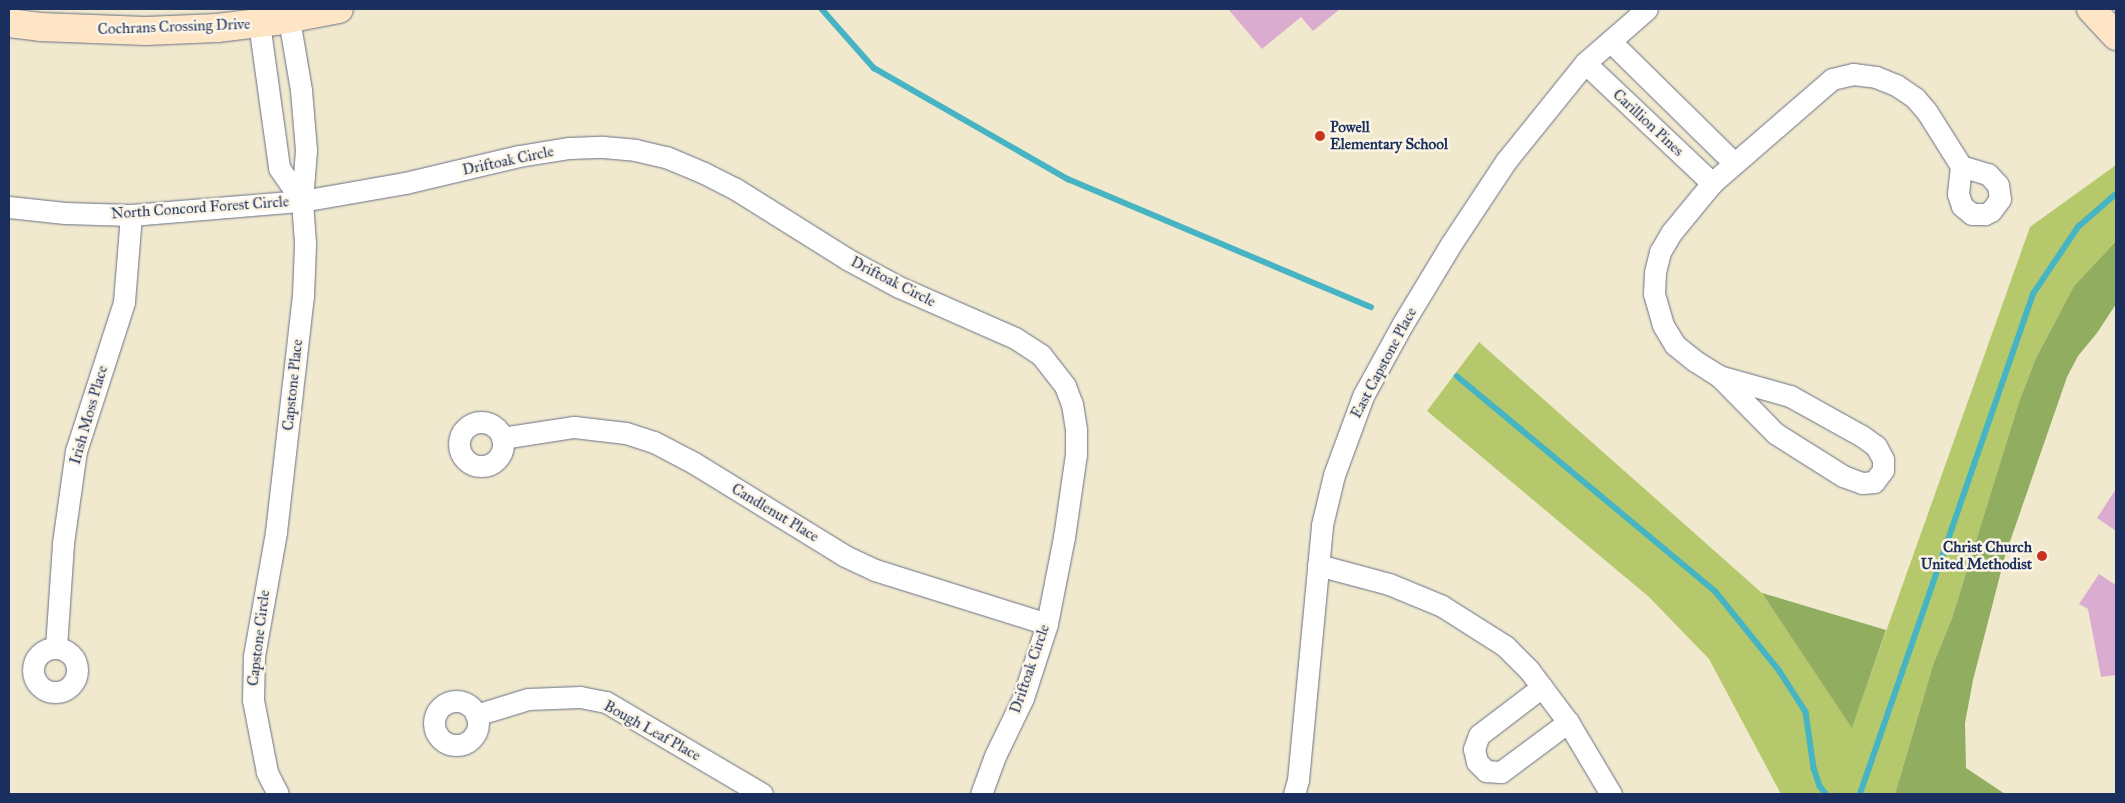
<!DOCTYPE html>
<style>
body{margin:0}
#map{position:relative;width:2125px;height:803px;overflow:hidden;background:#f1e9ce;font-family:"IM FELL Great Primer",serif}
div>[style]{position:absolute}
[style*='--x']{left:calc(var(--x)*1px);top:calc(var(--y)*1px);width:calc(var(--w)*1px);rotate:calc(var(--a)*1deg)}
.green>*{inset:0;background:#b5c96c}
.forest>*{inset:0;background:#90ad60}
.stream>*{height:5.5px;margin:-2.75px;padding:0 2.75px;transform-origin:2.75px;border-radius:2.75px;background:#47b4c4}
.building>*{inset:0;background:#daadd0}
.roads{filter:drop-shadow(0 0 1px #667085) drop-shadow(0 0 1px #667085)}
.street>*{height:21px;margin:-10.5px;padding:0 10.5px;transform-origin:10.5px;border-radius:10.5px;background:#fff}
.street>.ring{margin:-10.5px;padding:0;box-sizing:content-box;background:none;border:21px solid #fff;border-radius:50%}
.secondary>*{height:28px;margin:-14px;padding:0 14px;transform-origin:14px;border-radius:14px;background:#fee5c5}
.dots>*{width:14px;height:14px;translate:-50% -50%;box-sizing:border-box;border:2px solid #fcf5e5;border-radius:50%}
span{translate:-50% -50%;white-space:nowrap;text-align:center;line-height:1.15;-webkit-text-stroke:5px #fcf5e5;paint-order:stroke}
.street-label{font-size:15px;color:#1b2f5e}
.poi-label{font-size:15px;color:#1b2f5e;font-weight:700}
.left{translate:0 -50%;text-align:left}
.right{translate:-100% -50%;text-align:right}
.frame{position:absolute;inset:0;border:10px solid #1b2f5e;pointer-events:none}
</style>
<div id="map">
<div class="green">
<div style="clip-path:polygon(2116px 165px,2116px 241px,2074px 286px,2035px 360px,2019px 402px,1952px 618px,1933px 665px,1895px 794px,1781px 794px,1709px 659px,1649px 597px,1427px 411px,1479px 342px,1762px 593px,1852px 727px,2030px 227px)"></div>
</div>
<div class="forest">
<div style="clip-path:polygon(2116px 241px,2116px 304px,2097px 333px,2078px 356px,2067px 377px,2005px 556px,1973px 680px,1965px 723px,1966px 768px,2005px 794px,1895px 794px,1933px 665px,1952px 618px,2019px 402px,2035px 360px,2074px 286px)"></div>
<div style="clip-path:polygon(1762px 593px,1886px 630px,1852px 728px)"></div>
</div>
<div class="stream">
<div style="--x:822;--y:9;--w:79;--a:48.6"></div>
<div style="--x:874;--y:68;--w:224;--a:29.8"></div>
<div style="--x:1068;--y:179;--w:329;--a:22.9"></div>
<div style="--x:1457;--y:376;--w:337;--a:39.8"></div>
<div style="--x:1716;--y:592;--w:100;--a:51.1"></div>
<div style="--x:1779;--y:670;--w:50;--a:57.3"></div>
<div style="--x:1806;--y:712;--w:57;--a:81.9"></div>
<div style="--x:1814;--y:768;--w:19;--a:72"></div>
<div style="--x:1820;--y:786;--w:10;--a:53"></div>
<div style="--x:1860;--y:794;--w:529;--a:-70.91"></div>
<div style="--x:2033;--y:294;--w:81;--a:-56.1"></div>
<div style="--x:2078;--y:227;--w:50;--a:-41"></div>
</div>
<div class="building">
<div style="clip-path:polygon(1228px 9px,1340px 9px,1313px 31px,1301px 17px,1262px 49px)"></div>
<div style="clip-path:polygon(2116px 489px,2116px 531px,2097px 518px)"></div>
<div style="clip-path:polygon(2099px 574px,2116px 585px,2116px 675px,2101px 677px,2088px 609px,2079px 604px)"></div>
</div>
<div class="roads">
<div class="street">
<div style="--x:259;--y:23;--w:146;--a:82.1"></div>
<div style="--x:279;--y:168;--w:40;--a:55.1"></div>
<div style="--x:1610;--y:41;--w:174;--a:44.5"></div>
<div style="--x:1585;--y:63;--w:175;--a:43.4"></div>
<div style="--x:1961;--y:166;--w:28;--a:17"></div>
<div style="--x:1988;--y:174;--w:15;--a:48"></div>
<div style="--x:1998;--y:185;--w:14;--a:82"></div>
<div style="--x:2000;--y:199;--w:15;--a:127"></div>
<div style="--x:1991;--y:211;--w:7;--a:153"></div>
<div style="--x:1985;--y:214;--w:13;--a:180"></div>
<div style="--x:1972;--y:214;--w:13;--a:-141"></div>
<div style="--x:1962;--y:206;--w:13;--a:-108"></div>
<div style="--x:1958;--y:194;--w:28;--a:-84"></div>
<div style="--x:9;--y:207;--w:56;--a:6.1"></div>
<div style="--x:65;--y:213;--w:66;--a:1.7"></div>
<div style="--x:131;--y:215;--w:172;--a:-4.7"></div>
<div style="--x:302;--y:201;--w:105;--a:-9.9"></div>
<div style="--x:405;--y:183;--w:117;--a:-13.3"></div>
<div style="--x:519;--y:156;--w:51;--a:-9.1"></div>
<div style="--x:569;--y:148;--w:34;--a:-2"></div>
<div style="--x:603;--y:147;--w:32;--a:5"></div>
<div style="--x:635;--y:150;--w:32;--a:13"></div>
<div style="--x:666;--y:157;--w:41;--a:22.8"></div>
<div style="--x:704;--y:173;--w:34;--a:27"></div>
<div style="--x:734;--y:188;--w:133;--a:32.1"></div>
<div style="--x:847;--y:259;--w:59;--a:28.3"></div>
<div style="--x:899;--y:287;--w:127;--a:23.7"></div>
<div style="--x:1015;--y:338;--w:31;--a:33"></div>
<div style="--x:1041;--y:355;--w:39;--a:52"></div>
<div style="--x:1065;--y:386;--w:19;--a:69"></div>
<div style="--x:1072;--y:404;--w:25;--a:81"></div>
<div style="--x:1076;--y:429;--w:25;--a:90"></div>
<div style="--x:1076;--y:454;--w:84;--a:98.2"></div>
<div style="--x:1064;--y:537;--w:89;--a:101.1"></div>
<div style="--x:1047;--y:624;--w:78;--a:108"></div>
<div style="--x:1023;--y:698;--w:64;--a:115.8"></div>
<div style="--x:995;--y:756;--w:40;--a:110.2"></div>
<div style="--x:1719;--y:376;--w:74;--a:15.7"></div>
<div style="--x:1790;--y:396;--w:82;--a:29.1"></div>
<div style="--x:1862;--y:436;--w:17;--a:36"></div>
<div style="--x:1876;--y:446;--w:15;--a:62"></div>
<div style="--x:1883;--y:459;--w:11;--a:90"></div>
<div style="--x:1883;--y:470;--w:15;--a:127"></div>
<div style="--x:1874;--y:482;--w:12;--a:175"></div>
<div style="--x:1862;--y:483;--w:20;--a:-160"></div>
<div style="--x:1843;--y:476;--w:80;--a:-147.7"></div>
<div style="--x:1775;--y:433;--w:80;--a:-134.5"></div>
<div style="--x:1719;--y:376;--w:28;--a:-148"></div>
<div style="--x:1695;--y:361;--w:26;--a:-141"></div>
<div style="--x:1675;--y:345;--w:23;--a:-121"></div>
<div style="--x:1663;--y:325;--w:33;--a:-106"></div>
<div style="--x:1654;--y:293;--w:21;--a:-87"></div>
<div style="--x:1655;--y:272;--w:21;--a:-76"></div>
<div style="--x:1660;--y:252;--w:22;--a:-60"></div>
<div style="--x:1671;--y:233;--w:65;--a:-50.6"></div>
<div style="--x:1712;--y:183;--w:159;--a:-40.9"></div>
<div style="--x:1832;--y:79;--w:22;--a:-13"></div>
<div style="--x:1853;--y:74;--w:23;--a:7"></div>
<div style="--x:1876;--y:77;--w:22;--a:22"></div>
<div style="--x:1896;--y:85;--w:23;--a:34"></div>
<div style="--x:1915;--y:98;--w:18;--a:49"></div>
<div style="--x:1927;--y:112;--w:64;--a:57.8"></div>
<div class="ring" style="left:459px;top:422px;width:23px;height:23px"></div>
<div style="--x:502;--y:438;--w:73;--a:-8.7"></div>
<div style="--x:574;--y:427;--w:52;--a:6.6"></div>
<div style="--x:626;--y:433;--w:29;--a:18"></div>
<div style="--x:654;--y:442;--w:45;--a:27.7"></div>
<div style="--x:694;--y:463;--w:177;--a:31.6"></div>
<div style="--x:845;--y:556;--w:33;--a:25"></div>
<div style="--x:875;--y:570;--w:180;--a:17.4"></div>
<div style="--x:1318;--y:565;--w:73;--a:15"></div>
<div style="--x:1389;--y:584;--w:57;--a:22.5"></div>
<div style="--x:1442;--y:606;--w:75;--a:32.4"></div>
<div style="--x:1505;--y:646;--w:34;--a:45"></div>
<div style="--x:1529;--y:670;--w:65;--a:53.1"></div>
<div style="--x:1568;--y:722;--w:84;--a:59.2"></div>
<div style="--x:56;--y:647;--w:104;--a:-86.1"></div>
<div style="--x:63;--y:543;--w:93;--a:-82"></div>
<div style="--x:76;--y:451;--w:157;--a:-72.1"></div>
<div style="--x:124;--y:302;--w:87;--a:-85.4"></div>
<div class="ring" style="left:33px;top:648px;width:23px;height:23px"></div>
<div style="--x:1542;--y:687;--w:79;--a:142.7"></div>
<div style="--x:1479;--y:735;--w:15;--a:110"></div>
<div style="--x:1474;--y:749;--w:13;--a:77"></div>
<div style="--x:1477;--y:762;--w:13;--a:45"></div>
<div style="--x:1486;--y:771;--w:15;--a:4"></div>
<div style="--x:1501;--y:772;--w:84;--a:-36.7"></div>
<div class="ring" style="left:434px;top:701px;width:23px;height:23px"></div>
<div style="--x:476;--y:715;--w:54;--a:-17.1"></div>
<div style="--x:528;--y:699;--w:52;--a:-2.2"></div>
<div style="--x:580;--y:697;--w:26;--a:11"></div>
<div style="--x:606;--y:702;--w:181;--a:30.5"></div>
<div style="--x:278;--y:794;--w:25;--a:-117"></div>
<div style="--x:267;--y:772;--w:73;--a:-101"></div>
<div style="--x:253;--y:700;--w:44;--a:-88.7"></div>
<div style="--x:254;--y:656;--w:126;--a:-79.9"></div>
<div style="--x:276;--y:532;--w:238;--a:-83.5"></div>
<div style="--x:303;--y:296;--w:53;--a:-87.8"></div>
<div style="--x:305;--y:243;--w:42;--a:-94.1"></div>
<div style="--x:302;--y:201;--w:51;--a:-85.5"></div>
<div style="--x:306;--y:150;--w:60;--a:-94.8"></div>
<div style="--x:301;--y:90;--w:72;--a:-99.6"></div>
<div style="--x:1294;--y:794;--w:15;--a:-74"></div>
<div style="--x:1298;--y:780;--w:256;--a:-84.6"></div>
<div style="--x:1322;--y:525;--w:51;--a:-76.5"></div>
<div style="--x:1334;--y:475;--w:84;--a:-69.8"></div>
<div style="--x:1363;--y:396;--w:81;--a:-61.2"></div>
<div style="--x:1402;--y:325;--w:95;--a:-58.8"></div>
<div style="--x:1451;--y:244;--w:100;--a:-56.5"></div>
<div style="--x:1506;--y:161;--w:126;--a:-51.1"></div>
<div style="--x:1585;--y:63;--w:82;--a:-41.1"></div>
</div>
<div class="secondary">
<div style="--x:2091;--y:9;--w:37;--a:47"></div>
<div style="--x:9;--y:23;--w:31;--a:7"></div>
<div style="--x:40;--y:27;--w:106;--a:2.2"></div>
<div style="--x:146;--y:31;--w:71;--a:-2.4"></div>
<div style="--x:217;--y:28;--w:59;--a:-6.8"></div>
<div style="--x:276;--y:21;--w:64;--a:-10.8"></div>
</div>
</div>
<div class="dots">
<div style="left:1320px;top:136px;background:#c8321e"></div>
<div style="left:2042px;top:556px;background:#c8321e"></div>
</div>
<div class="street-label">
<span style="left:174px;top:27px;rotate:-2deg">Cochrans Crossing Drive</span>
<span style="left:1648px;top:123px;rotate:43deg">Carillion Pines</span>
<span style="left:508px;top:161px;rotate:-12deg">Driftoak Circle</span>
<span style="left:200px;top:208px;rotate:-4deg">North Concord Forest Circle</span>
<span style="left:893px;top:282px;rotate:27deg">Driftoak Circle</span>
<span style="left:1384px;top:363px;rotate:-62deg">East Capstone Place</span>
<span style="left:293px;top:385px;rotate:-84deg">Capstone Place</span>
<span style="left:89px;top:415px;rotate:-74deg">Irish Moss Place</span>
<span style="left:775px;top:513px;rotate:31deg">Candlenut Place</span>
<span style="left:259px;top:638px;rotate:-83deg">Capstone Circle</span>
<span style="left:1030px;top:669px;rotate:-71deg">Driftoak Circle</span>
<span style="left:652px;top:731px;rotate:29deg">Bough Leaf Place</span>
</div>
<div class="poi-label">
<span class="left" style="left:1330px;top:136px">Powell<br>Elementary School</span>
<span class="right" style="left:2032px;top:556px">Christ Church<br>United Methodist</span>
</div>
<div class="frame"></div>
</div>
